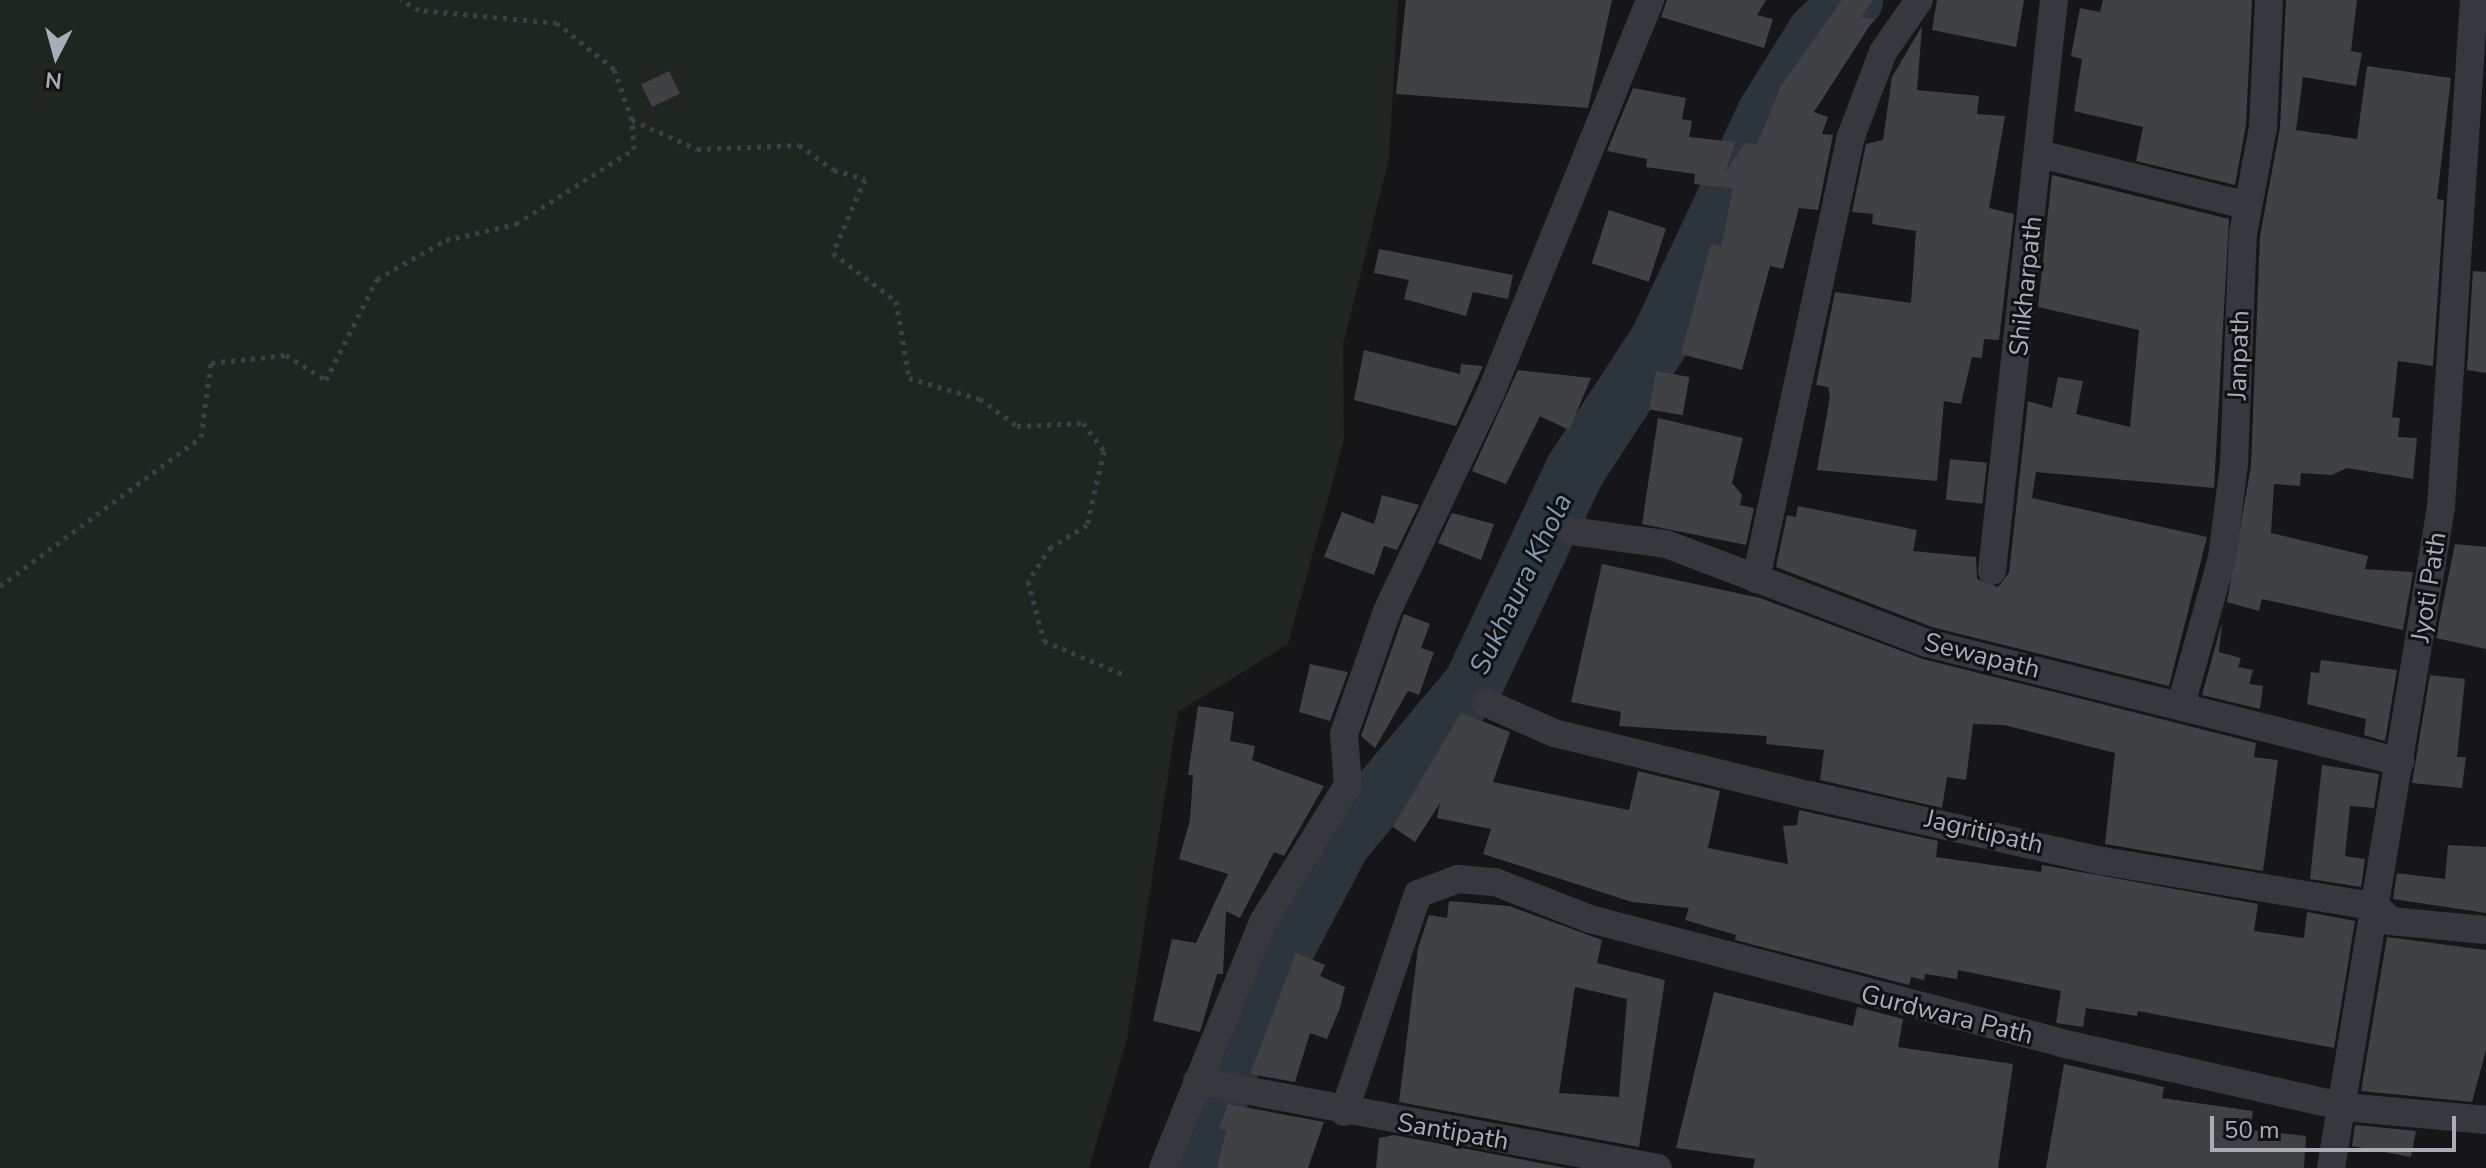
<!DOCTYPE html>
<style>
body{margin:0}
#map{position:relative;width:2486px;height:1168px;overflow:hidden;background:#161618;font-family:"Nunito Sans",sans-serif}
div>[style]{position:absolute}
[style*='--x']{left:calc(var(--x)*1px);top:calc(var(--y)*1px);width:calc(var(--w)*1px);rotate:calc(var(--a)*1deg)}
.green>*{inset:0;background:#1e261f}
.river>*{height:60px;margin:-30px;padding:0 30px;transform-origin:30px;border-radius:30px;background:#2c353c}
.building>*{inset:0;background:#404145;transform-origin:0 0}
.path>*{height:5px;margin-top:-2.5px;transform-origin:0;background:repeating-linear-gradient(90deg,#3d3f44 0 4px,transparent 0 10px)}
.minor>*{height:28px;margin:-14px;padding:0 14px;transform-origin:14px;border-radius:14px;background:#37383d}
span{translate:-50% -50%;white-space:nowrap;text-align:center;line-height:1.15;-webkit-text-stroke:6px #111113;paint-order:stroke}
.street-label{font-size:26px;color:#a8adb8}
.water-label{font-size:28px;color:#7f9bb3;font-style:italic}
.north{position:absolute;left:16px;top:16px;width:80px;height:80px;-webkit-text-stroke:6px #111113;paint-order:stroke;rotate:186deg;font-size:22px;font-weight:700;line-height:32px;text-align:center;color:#a8adb8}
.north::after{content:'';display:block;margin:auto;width:28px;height:36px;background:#a8adb8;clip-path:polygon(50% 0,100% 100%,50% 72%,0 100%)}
.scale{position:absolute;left:2210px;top:1116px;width:246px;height:36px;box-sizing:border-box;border:4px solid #a8adb8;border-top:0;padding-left:10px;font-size:24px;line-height:28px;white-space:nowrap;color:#a8adb8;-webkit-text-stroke:6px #111113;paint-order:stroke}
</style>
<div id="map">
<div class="green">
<div style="clip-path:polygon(0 0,1398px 0,1389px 158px,1343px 345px,1344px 440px,1288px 644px,1178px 712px,1127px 1039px,1089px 1168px,0 1168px)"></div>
</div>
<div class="river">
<div style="--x:1194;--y:1168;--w:148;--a:-70.7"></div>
<div style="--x:1243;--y:1028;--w:209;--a:-62.3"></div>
<div style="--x:1340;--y:843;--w:207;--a:-49.9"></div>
<div style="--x:1473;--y:685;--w:236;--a:-64.6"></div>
<div style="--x:1574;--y:472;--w:158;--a:-56.9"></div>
<div style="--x:1660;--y:340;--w:252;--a:-64.7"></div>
<div style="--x:1768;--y:112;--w:93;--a:-58.2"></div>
<div style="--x:1817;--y:33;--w:49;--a:-42.5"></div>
</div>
<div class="building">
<div style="clip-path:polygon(1406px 0,1612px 0,1588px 108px,1396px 94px)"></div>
<div style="clip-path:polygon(1667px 0,1766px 0,1757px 15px,1773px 19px,1764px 48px,1661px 17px)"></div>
<div style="clip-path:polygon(1842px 0,1873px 0,1861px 17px,1874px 19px,1814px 112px,1828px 117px,1822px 134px,1833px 135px,1818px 210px,1799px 208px,1783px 269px,1770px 266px,1742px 370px,1681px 354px,1711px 244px,1721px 247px,1733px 188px,1694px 184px,1695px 174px,1646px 167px,1647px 159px,1607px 151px,1633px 88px,1686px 98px,1682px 119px,1692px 121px,1689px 137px,1735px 142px,1725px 173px,1745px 143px,1757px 144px,1781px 86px)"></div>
<div style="clip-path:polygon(1937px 0,2024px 0,2016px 47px,1932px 30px)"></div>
<div style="clip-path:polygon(2103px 0,2252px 0,2246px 125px,2235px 185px,2136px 161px,2143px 127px,2074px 111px,2082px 59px,2071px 56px,2080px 8px,2100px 12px)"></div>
<div style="clip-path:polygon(2286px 0,2357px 0,2351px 51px,2362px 53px,2356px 86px,2303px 77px,2296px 130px,2357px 139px,2367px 66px,2451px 78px,2437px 199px,2444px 200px,2433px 366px,2398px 361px,2392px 417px,2400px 418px,2398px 437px,2417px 438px,2413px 479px,2347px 468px,2332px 475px,2301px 473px,2300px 486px,2274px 484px,2271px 533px,2368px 556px,2365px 569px,2413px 572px,2403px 630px,2262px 599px,2259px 611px,2227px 602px,2251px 466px,2260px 236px,2280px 128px)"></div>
<div style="clip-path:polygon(1922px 26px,1917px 90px,1979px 96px,1977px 114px,2005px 116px,1989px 208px,2014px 214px,1999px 340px,1984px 339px,1982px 358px,1972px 357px,1961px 404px,1944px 401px,1937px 481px,1817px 470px,1830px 397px,1828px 387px,1816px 385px,1835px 292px,1911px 303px,1916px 231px,1872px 224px,1873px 214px,1852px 212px,1866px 144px,1883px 140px,1892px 77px)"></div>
<div style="left:669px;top:71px;width:25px;height:31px;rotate:64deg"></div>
<div style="clip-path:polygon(2052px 175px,2229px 219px,2214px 488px,2036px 472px,2032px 498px,2207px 537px,2169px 686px,1932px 627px,1776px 567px,1787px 515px,1796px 517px,1798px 506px,1917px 530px,1913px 551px,1976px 557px,1977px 579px,1998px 587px,2009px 573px,2028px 401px,2052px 408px,2058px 377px,2083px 381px,2076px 414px,2130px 427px,2139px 330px,2038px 307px)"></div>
<div style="left:1609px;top:210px;width:60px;height:56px;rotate:18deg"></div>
<div style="clip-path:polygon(1379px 249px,1513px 275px,1508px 299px,1473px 292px,1466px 316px,1404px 299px,1409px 280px,1374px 273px)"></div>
<div style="clip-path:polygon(2473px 271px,2486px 272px,2486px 373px,2467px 370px)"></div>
<div style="clip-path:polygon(1364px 350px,1460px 374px,1461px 364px,1483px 366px,1456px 426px,1354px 400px)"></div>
<div style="clip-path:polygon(1518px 370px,1591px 378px,1569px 430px,1540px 416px,1506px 484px,1472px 471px)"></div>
<div style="left:1656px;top:371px;width:34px;height:39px;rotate:10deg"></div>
<div style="clip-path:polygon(1658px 418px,1743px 438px,1732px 483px,1742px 495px,1740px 505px,1754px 508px,1746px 545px,1642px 524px)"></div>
<div style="left:1950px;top:459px;width:37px;height:41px;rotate:6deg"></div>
<div style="clip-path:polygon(1382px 495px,1419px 505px,1397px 550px,1384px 546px,1374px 575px,1324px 557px,1342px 512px,1374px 524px)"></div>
<div style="clip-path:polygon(1452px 513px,1494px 524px,1481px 560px,1438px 543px)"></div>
<div style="clip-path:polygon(2455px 544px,2486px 547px,2486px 649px,2436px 638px)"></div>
<div style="clip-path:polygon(1602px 564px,1760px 598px,1923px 659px,2256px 743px,2254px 757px,2278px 760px,2263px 871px,2105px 844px,2115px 753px,2004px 725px,1973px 724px,1966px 780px,1947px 777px,1942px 808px,1820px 780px,1824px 750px,1766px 744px,1767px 736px,1619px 726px,1621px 712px,1571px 702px)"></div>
<div style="clip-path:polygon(1404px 614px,1430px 624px,1421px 648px,1434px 652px,1419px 695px,1408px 691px,1375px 748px,1361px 736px)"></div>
<div style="clip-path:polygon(2222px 622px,2219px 652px,2241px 658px,2238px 667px,2253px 670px,2249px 684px,2263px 686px,2260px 709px,2202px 695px)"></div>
<div style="clip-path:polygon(2321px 660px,2397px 670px,2385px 741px,2364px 735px,2366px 719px,2307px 704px,2311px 672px,2319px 673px)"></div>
<div style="clip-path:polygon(1310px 664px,1348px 672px,1330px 721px,1299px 712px)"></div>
<div style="clip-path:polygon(2430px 675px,2465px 679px,2457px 757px,2466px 757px,2462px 788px,2412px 783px)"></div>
<div style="clip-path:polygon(1198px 706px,1234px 712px,1230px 741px,1255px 746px,1252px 760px,1324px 786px,1284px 856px,1274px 852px,1240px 918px,1226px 911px,1223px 974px,1217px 974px,1200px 1032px,1153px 1021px,1172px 939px,1196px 943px,1228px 874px,1179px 859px,1190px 820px,1193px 775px,1188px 775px)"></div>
<div style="clip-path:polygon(1461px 713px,1510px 732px,1493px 782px,1629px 810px,1638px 771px,1720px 791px,1708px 848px,1788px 864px,1783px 826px,1797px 825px,1799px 810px,1938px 841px,1936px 857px,2041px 872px,2042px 865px,2258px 904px,2254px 931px,2304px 938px,2307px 912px,2355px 921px,2334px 1048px,2138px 1011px,2137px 1016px,2086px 1008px,2083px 1027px,2056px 1023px,2061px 991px,1958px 970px,1957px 979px,1925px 974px,1924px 980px,1911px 977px,1909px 985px,1735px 940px,1736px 935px,1685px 920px,1689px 908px,1632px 902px,1483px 854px,1491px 829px,1437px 818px,1440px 803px,1415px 842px,1393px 827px)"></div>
<div style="clip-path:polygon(2322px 765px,2379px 774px,2374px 808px,2350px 806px,2345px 856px,2365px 859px,2361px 887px,2310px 879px)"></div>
<div style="clip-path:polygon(2448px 845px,2486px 847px,2486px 913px,2393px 899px,2397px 873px,2445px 879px)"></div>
<div style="clip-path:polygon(evenodd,1449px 901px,1509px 906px,1602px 940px,1597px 963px,1665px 980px,1639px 1147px,1399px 1102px,1418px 948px,1429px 915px,1447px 918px,1449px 901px,1575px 987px,1627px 999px,1619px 1097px,1559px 1093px,1575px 987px)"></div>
<div style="clip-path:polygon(2387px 937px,2486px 950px,2486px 1050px,2472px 1102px,2361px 1091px)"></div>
<div style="clip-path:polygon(1296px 953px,1325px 965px,1320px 976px,1345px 987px,1340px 1008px,1327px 1039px,1310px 1033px,1295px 1082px,1250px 1074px)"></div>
<div style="clip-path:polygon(1714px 992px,1853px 1026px,1857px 1007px,1903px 1019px,1898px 1047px,2013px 1064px,1998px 1168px,1753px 1168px,1755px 1159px,1676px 1148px)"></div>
<div style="clip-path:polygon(2064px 1064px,2164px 1087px,2162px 1098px,2253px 1111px,2250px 1130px,2306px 1136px,2304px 1168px,2046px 1168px)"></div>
<div style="clip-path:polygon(1228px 1104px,1324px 1122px,1308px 1168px,1217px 1168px,1226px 1131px,1219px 1128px)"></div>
<div style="clip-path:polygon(2355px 1125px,2416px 1131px,2411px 1157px,2352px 1146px)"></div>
<div style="clip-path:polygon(1394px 1135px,1566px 1168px,1376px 1168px,1379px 1138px)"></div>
</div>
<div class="path">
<div style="--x:632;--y:120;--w:71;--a:24"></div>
<div style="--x:697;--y:149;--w:102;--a:-2.2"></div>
<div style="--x:799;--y:145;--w:43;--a:35.5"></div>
<div style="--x:834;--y:170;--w:32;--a:16"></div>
<div style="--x:865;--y:179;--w:81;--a:113.4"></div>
<div style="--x:833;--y:253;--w:79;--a:37.3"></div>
<div style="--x:896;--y:301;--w:78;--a:80.4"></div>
<div style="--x:909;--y:378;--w:74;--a:16.5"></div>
<div style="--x:980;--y:399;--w:46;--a:36.1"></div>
<div style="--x:1017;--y:426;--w:66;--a:-2.6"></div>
<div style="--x:1083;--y:423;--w:35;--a:53"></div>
<div style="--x:1104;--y:451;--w:76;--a:102.9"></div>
<div style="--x:1087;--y:525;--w:42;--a:148.6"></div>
<div style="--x:1051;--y:547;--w:41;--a:124.1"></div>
<div style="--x:1028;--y:581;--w:62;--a:75.1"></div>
<div style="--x:1044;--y:641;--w:86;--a:22.7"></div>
<div style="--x:0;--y:586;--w:250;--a:-36.5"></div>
<div style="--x:201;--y:437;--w:75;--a:-82.3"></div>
<div style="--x:211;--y:363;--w:75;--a:-6.1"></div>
<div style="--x:286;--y:355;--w:47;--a:32"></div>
<div style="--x:326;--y:380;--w:113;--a:-63.2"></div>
<div style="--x:377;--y:279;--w:79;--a:-29.5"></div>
<div style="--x:446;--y:240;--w:72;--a:-12.9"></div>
<div style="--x:516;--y:224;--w:140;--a:-32.4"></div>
<div style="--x:634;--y:149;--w:29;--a:-94"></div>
<div style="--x:632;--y:120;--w:54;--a:-109.4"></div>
<div style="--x:614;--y:69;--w:73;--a:-141.1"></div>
<div style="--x:557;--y:23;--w:139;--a:-174.6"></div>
<div style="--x:419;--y:10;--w:21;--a:-151"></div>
</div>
<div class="minor">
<div style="--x:2040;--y:154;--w:214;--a:14"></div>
<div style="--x:1571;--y:531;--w:96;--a:7.8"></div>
<div style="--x:1666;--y:544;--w:279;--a:20.8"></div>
<div style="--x:1927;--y:643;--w:488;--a:14.1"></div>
<div style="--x:1992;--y:571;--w:574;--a:-83.8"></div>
<div style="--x:1756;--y:579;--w:450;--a:-77.9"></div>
<div style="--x:1850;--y:139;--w:93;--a:-69.2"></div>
<div style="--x:1883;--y:52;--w:63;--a:-55.3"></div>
<div style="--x:1486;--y:703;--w:74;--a:23.8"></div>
<div style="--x:1554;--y:733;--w:262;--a:13.7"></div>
<div style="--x:1809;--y:795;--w:301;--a:12.7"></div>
<div style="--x:2103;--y:861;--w:278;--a:9.5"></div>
<div style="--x:2377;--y:907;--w:19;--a:47"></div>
<div style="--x:2390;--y:921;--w:96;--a:5.4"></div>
<div style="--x:2181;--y:705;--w:153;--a:-74.4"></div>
<div style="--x:2222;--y:558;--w:95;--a:-82.7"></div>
<div style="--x:2234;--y:464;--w:230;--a:-87.8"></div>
<div style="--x:2243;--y:234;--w:109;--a:-79.4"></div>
<div style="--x:2263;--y:127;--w:127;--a:-87.3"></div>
<div style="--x:1197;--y:1081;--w:469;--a:10.7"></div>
<div style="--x:1344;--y:1112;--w:230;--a:-71.3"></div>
<div style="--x:1418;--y:894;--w:43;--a:-20.6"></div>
<div style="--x:1458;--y:879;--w:37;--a:5"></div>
<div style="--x:1495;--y:882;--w:102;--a:21.3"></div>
<div style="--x:1590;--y:919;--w:487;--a:14.7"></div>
<div style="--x:2061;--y:1043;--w:290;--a:12.7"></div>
<div style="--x:2344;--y:1107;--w:143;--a:5.2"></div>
<div style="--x:1163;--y:1168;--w:266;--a:-67.9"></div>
<div style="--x:1263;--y:922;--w:161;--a:-58.2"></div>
<div style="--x:1348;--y:785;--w:51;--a:-94.5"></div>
<div style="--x:1344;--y:734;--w:130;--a:-70.7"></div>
<div style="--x:1387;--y:611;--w:242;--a:-64.6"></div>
<div style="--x:1491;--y:392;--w:423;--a:-67.9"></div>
<div style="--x:2331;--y:1168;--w:670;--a:-80.55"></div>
<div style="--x:2441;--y:507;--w:508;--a:-86.28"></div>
</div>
<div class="street-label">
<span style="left:2026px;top:286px;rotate:-84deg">Shikharpath</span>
<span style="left:2239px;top:355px;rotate:-88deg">Janpath</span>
<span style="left:2429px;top:587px;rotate:-81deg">Jyoti Path</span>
<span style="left:1982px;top:656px;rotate:14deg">Sewapath</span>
<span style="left:1984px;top:832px;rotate:13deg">Jagritipath</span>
<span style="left:1947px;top:1015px;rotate:14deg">Gurdwara Path</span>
<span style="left:1453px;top:1132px;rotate:10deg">Santipath</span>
</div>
<div class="water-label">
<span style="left:1521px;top:584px;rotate:-64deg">Sukhaura Khola</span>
</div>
<div class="north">N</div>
<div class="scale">50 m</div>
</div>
